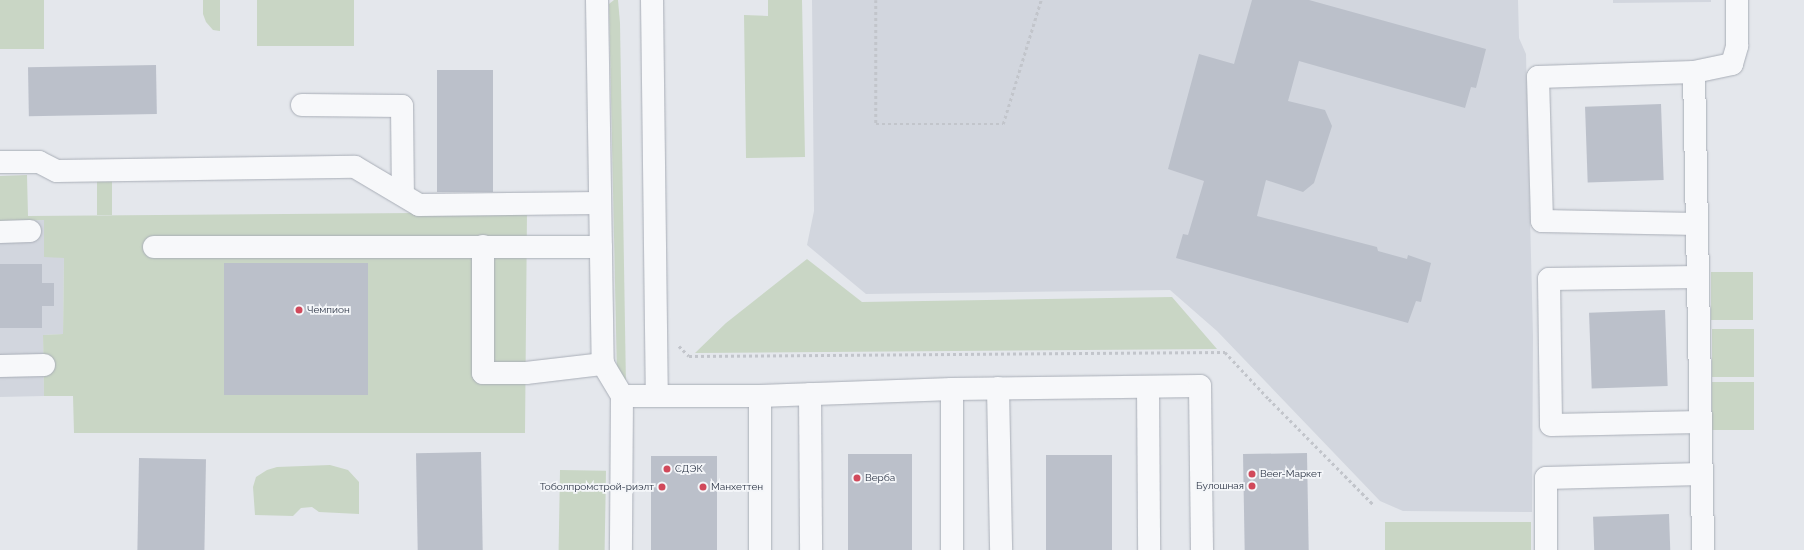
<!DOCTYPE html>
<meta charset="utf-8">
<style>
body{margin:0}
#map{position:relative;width:1804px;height:550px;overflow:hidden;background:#e4e7ec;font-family:Raleway,sans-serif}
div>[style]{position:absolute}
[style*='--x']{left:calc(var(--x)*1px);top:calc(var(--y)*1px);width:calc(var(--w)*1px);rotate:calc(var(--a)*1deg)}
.built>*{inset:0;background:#d2d6de}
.green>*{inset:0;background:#c9d6c5;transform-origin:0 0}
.building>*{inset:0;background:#bbc0ca;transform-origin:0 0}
.path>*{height:2.5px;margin-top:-1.25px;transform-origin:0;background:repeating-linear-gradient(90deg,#c2c5cb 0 3px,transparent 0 6px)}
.roads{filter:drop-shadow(0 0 1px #a9aeb7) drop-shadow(0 0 1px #a9aeb7)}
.minor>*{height:22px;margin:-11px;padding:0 11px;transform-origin:11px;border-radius:11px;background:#f7f8fa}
.dots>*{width:11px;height:11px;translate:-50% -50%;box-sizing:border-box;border:2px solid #f4f6f9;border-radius:50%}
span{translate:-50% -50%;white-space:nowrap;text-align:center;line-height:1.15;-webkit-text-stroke:3.5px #f4f6f9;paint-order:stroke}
.poi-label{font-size:10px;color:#2b3445}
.left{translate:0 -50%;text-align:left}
.right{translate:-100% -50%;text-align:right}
</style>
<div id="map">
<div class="built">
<div style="clip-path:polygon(812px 0,1518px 0,1519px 38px,1526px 54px,1533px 336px,1532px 512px,1403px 511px,1380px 501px,1217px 331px,1170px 290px,866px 294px,807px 245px,814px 211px)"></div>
<div style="clip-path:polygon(1613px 0,1711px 0,1711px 2px,1613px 3px)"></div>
<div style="clip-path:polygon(44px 220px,44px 257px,64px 257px,63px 334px,43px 335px,44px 396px,0 397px,0 221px)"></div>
</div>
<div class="green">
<div style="left:0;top:0;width:44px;height:49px"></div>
<div style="clip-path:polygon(203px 0,220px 0,220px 31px,213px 30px,206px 22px,203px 14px)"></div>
<div style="left:257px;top:0;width:97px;height:46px"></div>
<div style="clip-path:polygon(614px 0,618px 0,620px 23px,626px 386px,617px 376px,609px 4px)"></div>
<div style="clip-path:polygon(768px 0,802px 0,805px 157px,746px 158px,744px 15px,768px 16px)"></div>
<div style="clip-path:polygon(27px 175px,28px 216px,527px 212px,525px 433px,74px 433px,73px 396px,44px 396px,43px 335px,63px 334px,64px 258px,44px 257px,44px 220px,0 221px,0 176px)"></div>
<div style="left:97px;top:180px;width:15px;height:35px"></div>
<div style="clip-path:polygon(807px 259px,862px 302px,1172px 297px,1217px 349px,695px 353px,726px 323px)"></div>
<div style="left:1711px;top:272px;width:42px;height:48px"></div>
<div style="left:1712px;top:329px;width:42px;height:48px"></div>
<div style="left:1712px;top:382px;width:42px;height:48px"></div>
<div style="clip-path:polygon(330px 465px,348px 470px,359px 482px,359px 514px,319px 512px,312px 507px,301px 508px,293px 516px,255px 515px,253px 487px,256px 477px,267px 470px,277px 467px)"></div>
<div style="left:560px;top:470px;width:46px;height:80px;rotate:1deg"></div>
<div style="left:1531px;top:522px;width:28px;height:146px;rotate:90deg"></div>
</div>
<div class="building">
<div style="clip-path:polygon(1252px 0,1309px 0,1486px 49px,1476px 88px,1471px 87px,1465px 108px,1299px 61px,1288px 101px,1325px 110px,1332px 126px,1314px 183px,1303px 192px,1266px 180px,1257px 216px,1377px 247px,1378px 251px,1407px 259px,1408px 255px,1431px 263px,1421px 302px,1416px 301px,1408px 323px,1176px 258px,1183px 234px,1188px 235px,1204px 181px,1168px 169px,1199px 54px,1234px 64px)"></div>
<div style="left:156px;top:65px;width:49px;height:128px;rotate:89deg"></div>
<div style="left:437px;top:70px;width:56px;height:122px"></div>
<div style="left:1661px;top:104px;width:76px;height:76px;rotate:88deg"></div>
<div style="left:224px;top:263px;width:144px;height:132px"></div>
<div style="clip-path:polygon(0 264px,42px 264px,42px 283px,54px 283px,54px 306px,42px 306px,42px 328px,0 328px)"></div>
<div style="left:1665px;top:310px;width:76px;height:76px;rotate:88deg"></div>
<div style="left:481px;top:452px;width:98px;height:65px;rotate:89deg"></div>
<div style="left:1307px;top:453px;width:97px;height:64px;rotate:89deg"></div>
<div style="left:848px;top:454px;width:64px;height:96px"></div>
<div style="left:1046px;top:455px;width:66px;height:95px"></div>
<div style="left:651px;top:456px;width:66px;height:94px"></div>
<div style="left:139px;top:458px;width:67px;height:92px;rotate:1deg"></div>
<div style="left:1669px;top:514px;width:36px;height:76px;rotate:88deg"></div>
</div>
<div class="path">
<div style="--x:876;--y:0;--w:124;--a:90"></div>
<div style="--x:876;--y:124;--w:127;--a:0"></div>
<div style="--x:1003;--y:124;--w:130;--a:-73"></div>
<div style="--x:679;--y:346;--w:14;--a:45"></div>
<div style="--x:689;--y:356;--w:536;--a:-0.43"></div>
<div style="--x:1225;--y:352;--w:64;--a:46.9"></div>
<div style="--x:1269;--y:399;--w:149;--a:45.3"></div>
</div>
<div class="roads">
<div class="minor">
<div style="--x:597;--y:0;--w:364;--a:89.1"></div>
<div style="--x:603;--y:364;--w:37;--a:59"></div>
<div style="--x:622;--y:396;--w:154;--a:90.4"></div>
<div style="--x:652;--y:0;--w:396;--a:89.3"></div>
<div style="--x:1694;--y:72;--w:478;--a:88.9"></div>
<div style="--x:302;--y:105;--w:100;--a:0.6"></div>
<div style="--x:402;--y:106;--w:89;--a:89.4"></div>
<div style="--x:0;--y:162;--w:39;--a:0"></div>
<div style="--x:39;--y:162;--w:20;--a:27"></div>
<div style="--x:57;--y:171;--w:298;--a:-0.8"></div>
<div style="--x:355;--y:167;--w:74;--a:30.7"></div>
<div style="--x:419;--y:205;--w:181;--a:-0.6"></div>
<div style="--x:1697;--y:224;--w:155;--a:-178.9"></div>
<div style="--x:1542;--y:221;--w:144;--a:-91.6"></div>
<div style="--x:1538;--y:77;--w:156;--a:-1.8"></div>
<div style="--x:1694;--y:72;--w:39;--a:-12"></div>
<div style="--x:1732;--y:64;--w:19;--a:-74"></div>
<div style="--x:1737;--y:46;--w:46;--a:-90"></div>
<div style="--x:0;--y:232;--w:30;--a:-2"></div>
<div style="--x:483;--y:246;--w:127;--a:90"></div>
<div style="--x:483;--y:373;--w:43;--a:0"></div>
<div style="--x:526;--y:373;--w:78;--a:-6.7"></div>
<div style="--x:154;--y:247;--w:447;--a:0"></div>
<div style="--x:1698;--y:277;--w:149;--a:179.2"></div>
<div style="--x:1549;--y:279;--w:146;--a:89.2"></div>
<div style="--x:1551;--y:425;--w:150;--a:-1.1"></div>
<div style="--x:0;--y:366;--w:44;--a:-1.3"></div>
<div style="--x:1148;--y:387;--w:163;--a:89.6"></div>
<div style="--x:998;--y:388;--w:162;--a:88.9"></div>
<div style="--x:952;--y:389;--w:161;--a:90"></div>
<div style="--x:810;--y:394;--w:156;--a:89.6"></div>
<div style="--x:622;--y:396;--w:138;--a:0"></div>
<div style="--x:760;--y:396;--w:192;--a:-2.1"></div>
<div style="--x:952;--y:389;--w:248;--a:-0.7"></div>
<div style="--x:1200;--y:386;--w:164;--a:89.3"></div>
<div style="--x:760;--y:396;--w:154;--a:90"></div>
<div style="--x:1546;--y:550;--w:72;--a:-90"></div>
<div style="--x:1546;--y:478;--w:155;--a:-1.5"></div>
</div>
</div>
<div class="dots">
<div style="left:299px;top:310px;background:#d1495b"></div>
<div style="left:667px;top:469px;background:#d1495b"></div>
<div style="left:1252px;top:474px;background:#d1495b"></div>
<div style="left:857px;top:478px;background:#d1495b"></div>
<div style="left:1252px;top:486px;background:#d1495b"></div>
<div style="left:662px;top:487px;background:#d1495b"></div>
<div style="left:703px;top:487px;background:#d1495b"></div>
</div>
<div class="poi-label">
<span class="left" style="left:307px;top:310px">Чемпион</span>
<span class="left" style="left:675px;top:469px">СДЭК</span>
<span class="left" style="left:1260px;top:474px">Beer-Маркет</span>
<span class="left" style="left:865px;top:478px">Верба</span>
<span class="right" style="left:1244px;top:486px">Булошная</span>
<span class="right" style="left:654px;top:487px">Тоболпромстрой-риэлт</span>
<span class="left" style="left:711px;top:487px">Манхеттен</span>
</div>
</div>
